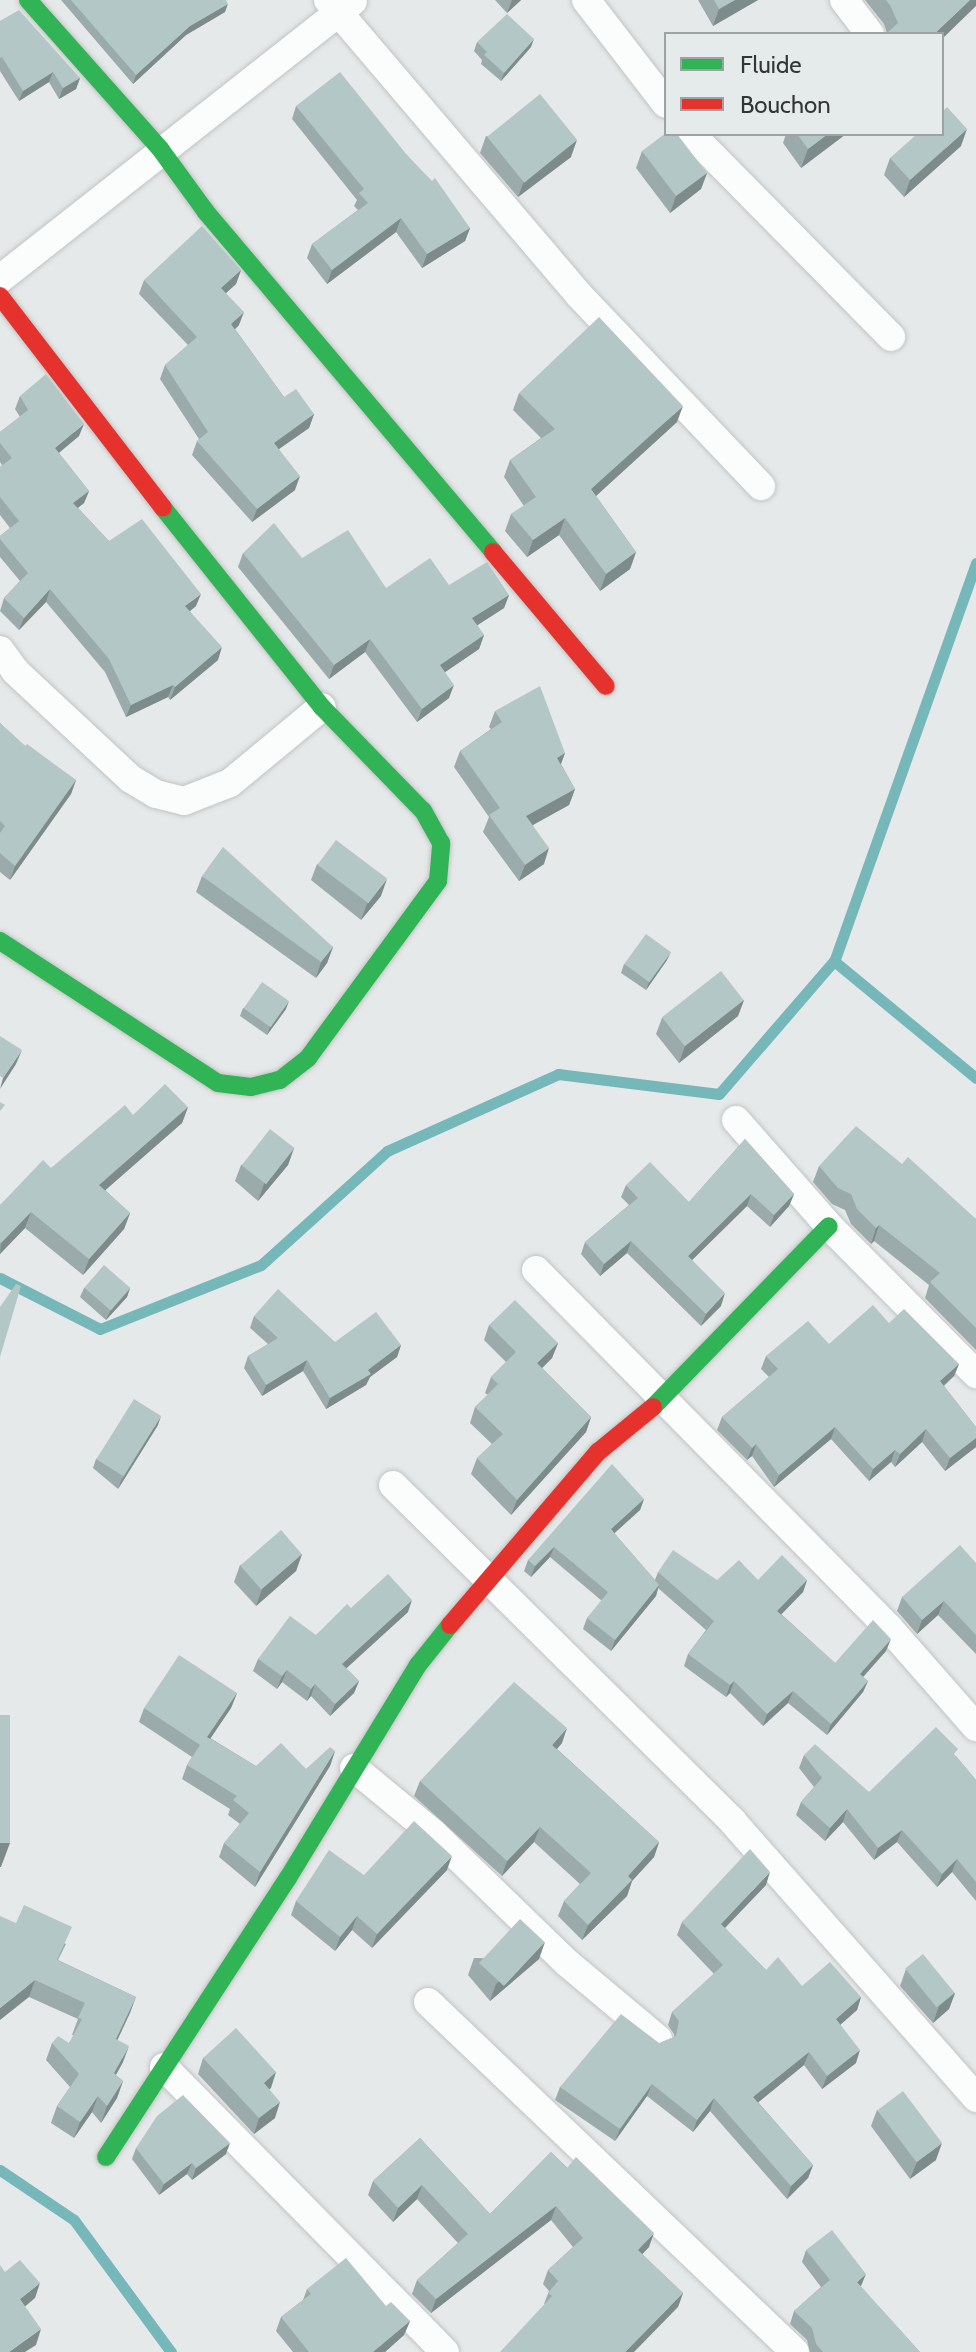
<!DOCTYPE html>
<style>
body{margin:0}
#map{position:relative;width:976px;height:2352px;overflow:hidden;background:#e6e9e9;font-family:Cabin,sans-serif}
div>[style]{position:absolute}
[style*='--x']{left:calc(var(--x)*1px);top:calc(var(--y)*1px);width:calc(var(--w)*1px);rotate:calc(var(--a)*1deg)}
.stream>*{height:11px;margin:-5.5px;padding:0 5.5px;transform-origin:5.5px;border-radius:5.5px;background:#76b7b9}
.roads{filter:drop-shadow(0 0 2px #c2c4c4) drop-shadow(0 0 2px #c2c4c4)}
.street>*{height:28px;margin:-14px;padding:0 14px;transform-origin:14px;border-radius:14px;background:#fbfcfc}
.fast>*{height:18px;margin:-9px;padding:0 9px;transform-origin:9px;border-radius:9px;background:#30b455}
.jam>*{height:18px;margin:-9px;padding:0 9px;transform-origin:9px;border-radius:9px;background:#e5322d}
.wall>*{inset:0;background:#9babab}
.shaded-wall>*{inset:0;background:#7e8b8b}
.building>*{inset:0;background:#b4c7c7;transform-origin:0 0}
span{translate:-50% -50%;white-space:nowrap;text-align:center;line-height:1.15;-webkit-text-stroke:8px #e5eaea;paint-order:stroke}
.legend{position:absolute;left:664px;top:32px;width:280px;height:104px;box-sizing:border-box;background:#e5eaea;border:2px solid #9ea2a2;margin:0;padding:10px 14px;list-style:none;font-size:24px;color:#343636}
.legend li{display:flex;align-items:center;gap:16px;height:40px}
.legend b{width:40px;border:2px solid #9ea2a2}
</style>
<div id="map">
<div class="stream">
<div style="--x:976;--y:563;--w:423;--a:109.6"></div>
<div style="--x:834;--y:961;--w:184;--a:39.5"></div>
<div style="--x:0;--y:1278;--w:112;--a:27"></div>
<div style="--x:100;--y:1329;--w:173;--a:-21.7"></div>
<div style="--x:261;--y:1265;--w:170;--a:-42.1"></div>
<div style="--x:387;--y:1151;--w:188;--a:-24.2"></div>
<div style="--x:558;--y:1074;--w:162;--a:7.1"></div>
<div style="--x:719;--y:1094;--w:176;--a:-49.2"></div>
<div style="--x:0;--y:2170;--w:89;--a:34"></div>
<div style="--x:74;--y:2220;--w:164;--a:53.7"></div>
</div>
<div class="roads">
<div class="street">
<div style="--x:328;--y:0;--w:387;--a:49.6"></div>
<div style="--x:579;--y:295;--w:264;--a:46.4"></div>
<div style="--x:586;--y:0;--w:131;--a:52.4"></div>
<div style="--x:844;--y:0;--w:43;--a:52.6"></div>
<div style="--x:691;--y:134;--w:285;--a:45.4"></div>
<div style="--x:0;--y:279;--w:449;--a:-38.2"></div>
<div style="--x:0;--y:650;--w:26;--a:54"></div>
<div style="--x:15;--y:671;--w:158;--a:43"></div>
<div style="--x:131;--y:779;--w:29;--a:31"></div>
<div style="--x:156;--y:794;--w:29;--a:14"></div>
<div style="--x:184;--y:801;--w:49;--a:-21.4"></div>
<div style="--x:230;--y:783;--w:119;--a:-39.6"></div>
<div style="--x:736;--y:1120;--w:141;--a:48.7"></div>
<div style="--x:829;--y:1226;--w:209;--a:45.2"></div>
<div style="--x:536;--y:1270;--w:503;--a:45.4"></div>
<div style="--x:889;--y:1628;--w:132;--a:48.7"></div>
<div style="--x:393;--y:1485;--w:479;--a:44.7"></div>
<div style="--x:733;--y:1822;--w:368;--a:48.6"></div>
<div style="--x:354;--y:1768;--w:104;--a:39.5"></div>
<div style="--x:434;--y:1834;--w:184;--a:44.1"></div>
<div style="--x:566;--y:1962;--w:120;--a:39.9"></div>
<div style="--x:428;--y:2002;--w:507;--a:43.64"></div>
<div style="--x:164;--y:2067;--w:400;--a:45.4"></div>
</div>
<div class="fast">
<div style="--x:28;--y:0;--w:200;--a:48.4"></div>
<div style="--x:161;--y:150;--w:77;--a:54"></div>
<div style="--x:206;--y:212;--w:445;--a:49.8"></div>
<div style="--x:0;--y:941;--w:260;--a:33.1"></div>
<div style="--x:218;--y:1083;--w:33;--a:7"></div>
<div style="--x:251;--y:1087;--w:30;--a:-14"></div>
<div style="--x:280;--y:1080;--w:36;--a:-38"></div>
<div style="--x:308;--y:1058;--w:220;--a:-53.7"></div>
<div style="--x:438;--y:881;--w:38;--a:-85"></div>
<div style="--x:441;--y:843;--w:37;--a:-119"></div>
<div style="--x:423;--y:811;--w:145;--a:-134.2"></div>
<div style="--x:322;--y:707;--w:255;--a:-128.6"></div>
<div style="--x:653;--y:1407;--w:252;--a:-45.8"></div>
<div style="--x:106;--y:2157;--w:333;--a:-56.9"></div>
<div style="--x:288;--y:1878;--w:250;--a:-58.6"></div>
<div style="--x:418;--y:1665;--w:51;--a:-51.3"></div>
</div>
<div class="jam">
<div style="--x:0;--y:296;--w:267;--a:52.4"></div>
<div style="--x:493;--y:552;--w:175;--a:49.9"></div>
<div style="--x:450;--y:1625;--w:228;--a:-49.5"></div>
<div style="--x:598;--y:1452;--w:71;--a:-39.3"></div>
</div>
</div>
<div class="wall">
<div style="clip-path:polygon(61px 0,226px 0,225px 12px,186px 35px,133px 84px)"></div>
<div style="clip-path:polygon(495px 0,521px 0,507px 13px)"></div>
<div style="clip-path:polygon(698px 0,758px 0,713px 26px)"></div>
<div style="clip-path:polygon(865px 0,976px 0,887px 33px,884px 24px)"></div>
<div style="clip-path:polygon(0 21px,80px 78px,76px 89px,59px 99px,49px 82px,19px 101px,0 71px)"></div>
<div style="clip-path:polygon(477px 42px,531px 47px,501px 81px,481px 64px,482px 60px,474px 51px)"></div>
<div style="clip-path:polygon(296px 106px,407px 155px,470px 228px,465px 241px,422px 268px,396px 232px,327px 284px,307px 258px,312px 244px,358px 210px,354px 206px,357px 200px,292px 119px)"></div>
<div style="clip-path:polygon(786px 134px,846px 134px,801px 168px,783px 143px)"></div>
<div style="clip-path:polygon(486px 136px,571px 157px,518px 197px,480px 153px)"></div>
<div style="clip-path:polygon(961px 146px,904px 197px,884px 175px,890px 158px)"></div>
<div style="clip-path:polygon(642px 151px,707px 173px,701px 189px,670px 213px,636px 168px)"></div>
<div style="clip-path:polygon(241px 270px,236px 284px,226px 293px,239px 325px,235px 329px,284px 397px,314px 414px,309px 428px,279px 449px,295px 490px,252px 522px,192px 455px,197px 441px,199px 439px,160px 379px,165px 365px,188px 345px,139px 294px,144px 280px)"></div>
<div style="clip-path:polygon(519px 393px,677px 422px,596px 496px,636px 552px,630px 569px,600px 591px,559px 535px,527px 557px,505px 531px,511px 514px,524px 506px,504px 477px,510px 460px,541px 438px,513px 410px)"></div>
<div style="clip-path:polygon(20px 396px,79px 436px,59px 453px,89px 491px,84px 503px,78px 508px,109px 541px,196px 606px,190px 611px,218px 660px,170px 700px,168px 697px,126px 717px,105px 672px,46px 602px,19px 630px,0 611px,4px 598px,20px 581px,0 557px,0 536px,10px 528px,0 515px,0 467px,2px 465px,0 462px,0 432px,20px 417px,15px 409px)"></div>
<div style="clip-path:polygon(243px 553px,302px 558px,386px 588px,449px 585px,509px 595px,504px 608px,477px 625px,484px 635px,479px 649px,445px 672px,449px 698px,417px 722px,365px 652px,329px 679px,238px 567px)"></div>
<div style="clip-path:polygon(495px 711px,565px 753px,561px 764px,575px 789px,569px 805px,533px 825px,544px 864px,519px 881px,483px 832px,489px 817px,454px 767px,460px 751px,491px 729px,489px 727px)"></div>
<div style="clip-path:polygon(0 723px,25px 746px,76px 780px,71px 794px,10px 880px,0 872px)"></div>
<div style="clip-path:polygon(317px 864px,381px 896px,361px 920px,311px 880px)"></div>
<div style="clip-path:polygon(202px 876px,333px 947px,327px 963px,316px 978px,196px 892px)"></div>
<div style="clip-path:polygon(667px 960px,646px 990px,621px 973px,624px 964px)"></div>
<div style="clip-path:polygon(744px 1000px,738px 1016px,679px 1063px,656px 1034px,662px 1018px)"></div>
<div style="clip-path:polygon(243px 1008px,286px 1009px,267px 1035px,240px 1016px)"></div>
<div style="clip-path:polygon(188px 1107px,182px 1123px,105px 1190px,130px 1213px,124px 1229px,83px 1275px,25px 1228px,0 1254px,0 1205px,51px 1168px,133px 1115px)"></div>
<div style="clip-path:polygon(745px 1139px,794px 1194px,789px 1206px,770px 1227px,747px 1206px,692px 1260px,721px 1306px,701px 1326px,627px 1253px,600px 1276px,581px 1254px,585px 1242px,629px 1205px,621px 1197px,626px 1185px,689px 1202px)"></div>
<div style="clip-path:polygon(294px 1148px,288px 1165px,258px 1201px,235px 1181px,241px 1165px)"></div>
<div style="clip-path:polygon(902px 1164px,976px 1219px,976px 1350px,925px 1298px,929px 1285px,874px 1241px,871px 1244px,851px 1224px,845px 1210px,832px 1204px,813px 1182px,819px 1166px)"></div>
<div style="clip-path:polygon(84px 1288px,130px 1288px,127px 1297px,106px 1320px,80px 1297px)"></div>
<div style="clip-path:polygon(254px 1316px,335px 1342px,401px 1345px,397px 1357px,370px 1377px,366px 1385px,326px 1409px,303px 1371px,262px 1396px,244px 1368px,248px 1356px,268px 1344px,250px 1328px)"></div>
<div style="clip-path:polygon(889px 1323px,959px 1364px,954px 1376px,944px 1386px,976px 1427px,976px 1447px,945px 1471px,922px 1442px,895px 1467px,891px 1462px,869px 1481px,831px 1439px,774px 1487px,752px 1456px,747px 1460px,717px 1430px,722px 1417px,769px 1377px,761px 1369px,766px 1356px,829px 1344px)"></div>
<div style="clip-path:polygon(489px 1325px,558px 1343px,552px 1358px,542px 1368px,591px 1417px,586px 1432px,511px 1515px,471px 1474px,477px 1458px,492px 1444px,470px 1423px,475px 1407px,488px 1395px,485px 1393px,491px 1377px,506px 1362px,484px 1340px)"></div>
<div style="clip-path:polygon(158px 1425px,118px 1489px,93px 1468px,96px 1459px)"></div>
<div style="clip-path:polygon(644px 1499px,640px 1510px,614px 1533px,655px 1580px,658px 1572px,717px 1580px,807px 1580px,803px 1592px,781px 1614px,835px 1663px,886px 1651px,863px 1677px,868px 1681px,863px 1692px,827px 1735px,788px 1703px,763px 1726px,730px 1693px,726px 1697px,684px 1666px,688px 1654px,706px 1630px,658px 1588px,656px 1596px,611px 1651px,583px 1629px,587px 1618px,602px 1601px,550px 1557px,531px 1577px,524px 1571px,528px 1560px)"></div>
<div style="clip-path:polygon(302px 1554px,296px 1571px,256px 1606px,234px 1582px,240px 1565px)"></div>
<div style="clip-path:polygon(976px 1563px,976px 1654px,938px 1615px,917px 1634px,897px 1611px,902px 1597px)"></div>
<div style="clip-path:polygon(351px 1608px,408px 1612px,346px 1668px,359px 1681px,354px 1693px,330px 1716px,311px 1696px,307px 1701px,282px 1682px,277px 1689px,253px 1671px,258px 1659px,316px 1635px)"></div>
<div style="clip-path:polygon(237px 1693px,231px 1708px,210px 1738px,256px 1766px,306px 1769px,335px 1751px,330px 1766px,255px 1887px,219px 1857px,224px 1843px,240px 1824px,228px 1815px,230px 1809px,182px 1779px,187px 1765px,192px 1757px,139px 1722px,144px 1708px)"></div>
<div style="clip-path:polygon(562px 1743px,557px 1749px,659px 1842px,654px 1857px,632px 1881px,627px 1896px,582px 1940px,558px 1916px,564px 1901px,580px 1884px,534px 1842px,502px 1876px,414px 1796px,420px 1781px)"></div>
<div style="clip-path:polygon(804px 1755px,869px 1792px,956px 1756px,976px 1780px,976px 1901px,952px 1872px,937px 1887px,897px 1842px,874px 1860px,843px 1822px,825px 1841px,796px 1815px,801px 1802px,814px 1787px,799px 1768px)"></div>
<div style="clip-path:polygon(447px 1870px,372px 1948px,352px 1930px,335px 1951px,291px 1915px,296px 1901px,364px 1875px)"></div>
<div style="clip-path:polygon(766px 1885px,725px 1928px,766px 1970px,802px 1986px,861px 1997px,857px 2010px,840px 2025px,856px 2063px,822px 2089px,804px 2065px,758px 2102px,813px 2165px,808px 2178px,787px 2199px,710px 2111px,693px 2132px,647px 2096px,615px 2141px,555px 2100px,560px 2087px,674px 2037px,674px 2034px,668px 2025px,672px 2012px,714px 1974px,677px 1935px,682px 1922px)"></div>
<div style="clip-path:polygon(16px 1923px,66px 1944px,58px 1960px,136px 1997px,117px 2040px,123px 2062px,116px 2075px,123px 2081px,117px 2098px,101px 2123px,92px 2112px,74px 2138px,51px 2123px,57px 2106px,70px 2087px,46px 2060px,52px 2043px,69px 2043px,74px 2035px,72px 2035px,78px 2019px,29px 1997px)"></div>
<div style="clip-path:polygon(474px 1958px,539px 1959px,490px 2001px,468px 1975px)"></div>
<div style="clip-path:polygon(906px 1969px,955px 1993px,949px 2009px,933px 2023px,900px 1986px)"></div>
<div style="clip-path:polygon(203px 2058px,276px 2072px,269px 2089px,275px 2118px,254px 2134px,198px 2074px)"></div>
<div style="clip-path:polygon(877px 2110px,936px 2160px,910px 2179px,871px 2126px)"></div>
<div style="clip-path:polygon(420px 2138px,490px 2214px,551px 2152px,649px 2247px,642px 2254px,683px 2293px,678px 2307px,544px 2304px,549px 2291px,543px 2284px,548px 2270px,573px 2247px,551px 2220px,431px 2313px,412px 2294px,417px 2280px,458px 2243px,417px 2199px,393px 2222px,368px 2195px,373px 2181px)"></div>
<div style="clip-path:polygon(136px 2148px,226px 2154px,192px 2180px,187px 2174px,159px 2195px,132px 2159px)"></div>
<div style="clip-path:polygon(806px 2250px,861px 2287px,920px 2352px,810px 2352px,807px 2340px,790px 2324px,794px 2311px,821px 2287px,802px 2262px)"></div>
<div style="clip-path:polygon(307px 2289px,386px 2306px,410px 2321px,404px 2335px,385px 2352px,293px 2352px,276px 2331px,281px 2317px,303px 2300px)"></div>
</div>
<div class="shaded-wall">
<div style="clip-path:polygon(512px 0,521px 0,507px 13px)"></div>
<div style="clip-path:polygon(735px 0,758px 0,713px 26px,719px 9px)"></div>
<div style="clip-path:polygon(970px 0,976px 0,976px 6px,942px 39px,942px 34px,934px 34px)"></div>
<div style="clip-path:polygon(228px 4px,225px 12px,186px 35px,133px 84px,136px 75px,190px 26px)"></div>
<div style="clip-path:polygon(534px 39px,531px 47px,501px 81px,504px 73px)"></div>
<div style="clip-path:polygon(53px 72px,49px 82px,19px 101px,23px 91px)"></div>
<div style="clip-path:polygon(80px 78px,76px 89px,59px 99px,63px 88px)"></div>
<div style="clip-path:polygon(967px 129px,961px 146px,904px 197px,910px 180px)"></div>
<div style="clip-path:polygon(828px 134px,846px 134px,801px 168px,808px 149px)"></div>
<div style="clip-path:polygon(577px 140px,571px 157px,518px 197px,524px 181px)"></div>
<div style="clip-path:polygon(707px 173px,701px 189px,670px 213px,676px 196px)"></div>
<div style="clip-path:polygon(401px 218px,396px 232px,327px 284px,332px 270px)"></div>
<div style="clip-path:polygon(470px 228px,465px 241px,422px 268px,427px 254px)"></div>
<div style="clip-path:polygon(241px 270px,236px 284px,216px 302px,221px 288px)"></div>
<div style="clip-path:polygon(244px 312px,239px 325px,226px 338px,231px 324px)"></div>
<div style="clip-path:polygon(683px 406px,677px 422px,585px 506px,591px 489px)"></div>
<div style="clip-path:polygon(314px 414px,309px 428px,269px 456px,274px 443px)"></div>
<div style="clip-path:polygon(84px 424px,79px 436px,50px 460px,55px 448px)"></div>
<div style="clip-path:polygon(300px 476px,295px 490px,252px 522px,257px 509px)"></div>
<div style="clip-path:polygon(89px 491px,84px 503px,68px 515px,73px 503px)"></div>
<div style="clip-path:polygon(565px 518px,559px 535px,527px 557px,533px 540px)"></div>
<div style="clip-path:polygon(636px 552px,630px 569px,600px 591px,606px 574px)"></div>
<div style="clip-path:polygon(50px 589px,46px 602px,19px 630px,24px 618px)"></div>
<div style="clip-path:polygon(201px 594px,196px 606px,180px 619px,185px 606px)"></div>
<div style="clip-path:polygon(509px 595px,504px 608px,467px 632px,472px 618px)"></div>
<div style="clip-path:polygon(484px 635px,479px 649px,435px 679px,440px 665px)"></div>
<div style="clip-path:polygon(370px 639px,365px 652px,329px 679px,334px 665px)"></div>
<div style="clip-path:polygon(222px 647px,218px 660px,170px 700px,175px 687px)"></div>
<div style="clip-path:polygon(173px 685px,168px 697px,126px 717px,131px 705px)"></div>
<div style="clip-path:polygon(454px 685px,449px 698px,417px 722px,422px 709px)"></div>
<div style="clip-path:polygon(565px 753px,559px 769px,557px 758px)"></div>
<div style="clip-path:polygon(76px 780px,71px 794px,10px 880px,15px 866px)"></div>
<div style="clip-path:polygon(575px 789px,569px 805px,520px 832px,526px 816px)"></div>
<div style="clip-path:polygon(549px 848px,544px 864px,519px 881px,525px 865px)"></div>
<div style="clip-path:polygon(387px 879px,381px 896px,361px 920px,367px 904px)"></div>
<div style="clip-path:polygon(333px 947px,327px 963px,316px 978px,321px 962px)"></div>
<div style="clip-path:polygon(671px 952px,667px 960px,646px 990px,649px 982px)"></div>
<div style="clip-path:polygon(744px 1000px,738px 1016px,679px 1063px,685px 1046px)"></div>
<div style="clip-path:polygon(289px 1001px,286px 1009px,267px 1035px,270px 1027px)"></div>
<div style="clip-path:polygon(22px 1050px,16px 1064px,0 1089px,3px 1078px)"></div>
<div style="clip-path:polygon(188px 1107px,182px 1123px,93px 1201px,99px 1185px)"></div>
<div style="clip-path:polygon(294px 1148px,288px 1165px,258px 1201px,264px 1184px)"></div>
<div style="clip-path:polygon(751px 1194px,747px 1206px,684px 1268px,688px 1256px)"></div>
<div style="clip-path:polygon(794px 1194px,789px 1206px,770px 1227px,774px 1215px)"></div>
<div style="clip-path:polygon(31px 1212px,25px 1228px,0 1254px,1px 1243px)"></div>
<div style="clip-path:polygon(130px 1213px,124px 1229px,83px 1275px,89px 1259px)"></div>
<div style="clip-path:polygon(879px 1225px,874px 1241px,871px 1244px,876px 1228px)"></div>
<div style="clip-path:polygon(631px 1241px,627px 1253px,600px 1276px,604px 1264px)"></div>
<div style="clip-path:polygon(130px 1288px,127px 1297px,106px 1320px,110px 1311px)"></div>
<div style="clip-path:polygon(725px 1293px,721px 1306px,701px 1326px,706px 1314px)"></div>
<div style="clip-path:polygon(558px 1343px,552px 1358px,531px 1379px,537px 1363px)"></div>
<div style="clip-path:polygon(401px 1345px,397px 1357px,370px 1377px,366px 1385px,326px 1409px,330px 1398px)"></div>
<div style="clip-path:polygon(307px 1360px,303px 1371px,262px 1396px,266px 1385px)"></div>
<div style="clip-path:polygon(959px 1364px,954px 1376px,935px 1393px,940px 1381px)"></div>
<div style="clip-path:polygon(161px 1416px,158px 1425px,118px 1489px,121px 1481px)"></div>
<div style="clip-path:polygon(591px 1417px,586px 1432px,511px 1515px,517px 1500px)"></div>
<div style="clip-path:polygon(835px 1427px,831px 1439px,774px 1487px,779px 1475px)"></div>
<div style="clip-path:polygon(926px 1429px,922px 1442px,895px 1467px,900px 1454px)"></div>
<div style="clip-path:polygon(976px 1438px,976px 1447px,945px 1471px,950px 1458px)"></div>
<div style="clip-path:polygon(756px 1444px,752px 1456px,747px 1460px,752px 1448px)"></div>
<div style="clip-path:polygon(895px 1450px,891px 1462px,869px 1481px,873px 1469px)"></div>
<div style="clip-path:polygon(644px 1499px,640px 1510px,607px 1540px,611px 1529px)"></div>
<div style="clip-path:polygon(554px 1547px,550px 1557px,531px 1577px,535px 1566px)"></div>
<div style="clip-path:polygon(302px 1554px,296px 1571px,256px 1606px,262px 1589px)"></div>
<div style="clip-path:polygon(807px 1580px,803px 1592px,773px 1623px,777px 1611px)"></div>
<div style="clip-path:polygon(659px 1585px,656px 1596px,611px 1651px,615px 1640px)"></div>
<div style="clip-path:polygon(412px 1600px,408px 1612px,338px 1676px,342px 1664px)"></div>
<div style="clip-path:polygon(944px 1601px,938px 1615px,917px 1634px,922px 1620px)"></div>
<div style="clip-path:polygon(891px 1639px,886px 1651px,855px 1686px,860px 1674px)"></div>
<div style="clip-path:polygon(287px 1670px,282px 1682px,277px 1689px,282px 1676px)"></div>
<div style="clip-path:polygon(359px 1681px,354px 1693px,330px 1716px,335px 1704px)"></div>
<div style="clip-path:polygon(734px 1681px,730px 1693px,726px 1697px,730px 1685px)"></div>
<div style="clip-path:polygon(868px 1681px,863px 1692px,827px 1735px,831px 1724px)"></div>
<div style="clip-path:polygon(315px 1684px,311px 1696px,307px 1701px,311px 1689px)"></div>
<div style="clip-path:polygon(793px 1691px,788px 1703px,763px 1726px,767px 1714px)"></div>
<div style="clip-path:polygon(237px 1693px,231px 1708px,202px 1751px,207px 1737px)"></div>
<div style="clip-path:polygon(567px 1728px,562px 1743px,547px 1760px,552px 1745px)"></div>
<div style="clip-path:polygon(335px 1751px,330px 1766px,255px 1887px,260px 1872px)"></div>
<div style="clip-path:polygon(847px 1809px,843px 1822px,825px 1841px,830px 1828px)"></div>
<div style="clip-path:polygon(540px 1827px,534px 1842px,502px 1876px,507px 1861px)"></div>
<div style="clip-path:polygon(902px 1830px,897px 1842px,874px 1860px,878px 1848px)"></div>
<div style="clip-path:polygon(659px 1842px,654px 1857px,632px 1881px,627px 1896px,582px 1940px,588px 1925px,628px 1876px)"></div>
<div style="clip-path:polygon(0 1843px,10px 1843px,1px 1867px,0 1867px)"></div>
<div style="clip-path:polygon(452px 1856px,447px 1870px,372px 1948px,377px 1934px)"></div>
<div style="clip-path:polygon(957px 1859px,952px 1872px,937px 1887px,942px 1874px)"></div>
<div style="clip-path:polygon(770px 1872px,766px 1885px,716px 1937px,721px 1924px)"></div>
<div style="clip-path:polygon(357px 1916px,352px 1930px,335px 1951px,340px 1937px)"></div>
<div style="clip-path:polygon(545px 1942px,539px 1959px,490px 2001px,496px 1984px)"></div>
<div style="clip-path:polygon(35px 1980px,29px 1997px,0 2020px,0 2008px)"></div>
<div style="clip-path:polygon(955px 1993px,949px 2009px,933px 2023px,939px 2006px)"></div>
<div style="clip-path:polygon(136px 1997px,130px 2013px,110px 2056px,116px 2039px)"></div>
<div style="clip-path:polygon(861px 1997px,857px 2010px,832px 2032px,836px 2019px)"></div>
<div style="clip-path:polygon(129px 2046px,123px 2062px,107px 2090px,114px 2073px)"></div>
<div style="clip-path:polygon(860px 2050px,856px 2063px,822px 2089px,827px 2076px)"></div>
<div style="clip-path:polygon(809px 2052px,804px 2065px,749px 2110px,753px 2097px)"></div>
<div style="clip-path:polygon(276px 2072px,271px 2088px,258px 2099px,264px 2083px)"></div>
<div style="clip-path:polygon(123px 2081px,117px 2098px,101px 2123px,107px 2106px)"></div>
<div style="clip-path:polygon(652px 2084px,647px 2096px,615px 2141px,620px 2129px)"></div>
<div style="clip-path:polygon(98px 2096px,92px 2112px,74px 2138px,80px 2122px)"></div>
<div style="clip-path:polygon(714px 2098px,710px 2111px,693px 2132px,697px 2120px)"></div>
<div style="clip-path:polygon(280px 2102px,275px 2118px,254px 2134px,259px 2118px)"></div>
<div style="clip-path:polygon(230px 2143px,226px 2154px,192px 2180px,196px 2168px)"></div>
<div style="clip-path:polygon(942px 2143px,936px 2160px,910px 2179px,917px 2162px)"></div>
<div style="clip-path:polygon(192px 2163px,187px 2174px,159px 2195px,164px 2184px)"></div>
<div style="clip-path:polygon(813px 2165px,808px 2178px,787px 2199px,791px 2186px)"></div>
<div style="clip-path:polygon(422px 2185px,417px 2199px,393px 2222px,398px 2208px)"></div>
<div style="clip-path:polygon(556px 2206px,551px 2220px,431px 2313px,436px 2299px)"></div>
<div style="clip-path:polygon(654px 2233px,649px 2247px,633px 2264px,638px 2250px)"></div>
<div style="clip-path:polygon(866px 2274px,861px 2286px,852px 2295px,857px 2282px)"></div>
<div style="clip-path:polygon(40px 2283px,35px 2298px,15px 2315px,20px 2299px)"></div>
<div style="clip-path:polygon(683px 2293px,678px 2307px,634px 2352px,625px 2352px)"></div>
<div style="clip-path:polygon(410px 2321px,404px 2335px,385px 2352px,373px 2352px)"></div>
<div style="clip-path:polygon(41px 2329px,36px 2345px,25px 2352px,9px 2352px)"></div>
</div>
<div class="building">
<div style="clip-path:polygon(71px 0,226px 0,228px 4px,190px 26px,136px 75px)"></div>
<div style="clip-path:polygon(714px 0,735px 0,719px 9px)"></div>
<div style="clip-path:polygon(886px 0,970px 0,934px 34px,886px 34px,898px 23px,890px 5px)"></div>
<div style="clip-path:polygon(19px 10px,80px 78px,63px 88px,53px 72px,23px 91px,2px 57px,0 58px,0 21px)"></div>
<div style="clip-path:polygon(507px 14px,534px 39px,504px 73px,484px 55px,487px 52px,477px 42px)"></div>
<div style="clip-path:polygon(340px 72px,407px 155px,432px 181px,435px 178px,470px 228px,427px 254px,401px 218px,332px 270px,312px 244px,368px 203px,359px 193px,364px 189px,296px 106px)"></div>
<div style="left:540px;top:94px;width:59px;height:68px;rotate:51deg"></div>
<div style="clip-path:polygon(947px 107px,967px 129px,910px 180px,890px 158px,917px 134px,942px 134px,942px 112px)"></div>
<div style="clip-path:polygon(666px 133px,677px 134px,707px 173px,676px 196px,642px 151px)"></div>
<div style="clip-path:polygon(797px 134px,828px 134px,808px 149px)"></div>
<div style="clip-path:polygon(202px 226px,241px 270px,221px 288px,244px 312px,231px 324px,284px 397px,296px 389px,314px 414px,274px 443px,300px 476px,257px 509px,197px 441px,208px 432px,165px 365px,197px 337px,144px 280px)"></div>
<div style="clip-path:polygon(599px 317px,683px 406px,591px 489px,636px 552px,606px 574px,565px 518px,533px 540px,511px 514px,536px 497px,510px 460px,555px 429px,519px 393px)"></div>
<div style="clip-path:polygon(46px 374px,84px 424px,55px 448px,89px 491px,73px 503px,109px 541px,142px 519px,201px 594px,185px 606px,222px 647px,175px 687px,173px 685px,131px 705px,109px 659px,50px 589px,24px 618px,4px 598px,28px 573px,0 539px,0 536px,19px 521px,0 497px,0 467px,12px 458px,0 443px,0 432px,28px 410px,20px 396px)"></div>
<div style="clip-path:polygon(274px 523px,302px 558px,348px 530px,386px 588px,430px 558px,449px 585px,487px 562px,509px 595px,472px 618px,484px 635px,440px 665px,454px 685px,422px 709px,370px 639px,334px 665px,243px 553px)"></div>
<div style="clip-path:polygon(540px 686px,565px 753px,557px 758px,575px 789px,526px 816px,549px 848px,525px 865px,489px 815px,500px 808px,460px 751px,502px 722px,495px 711px)"></div>
<div style="clip-path:polygon(0 723px,25px 746px,27px 744px,76px 780px,15px 866px,0 853px,0 833px,5px 826px,0 821px)"></div>
<div style="left:336px;top:840px;width:64px;height:31px;rotate:37deg"></div>
<div style="clip-path:polygon(223px 847px,333px 947px,321px 962px,202px 876px)"></div>
<div style="left:646px;top:934px;width:31px;height:37px;rotate:36deg"></div>
<div style="left:721px;top:971px;width:37px;height:75px;rotate:52deg"></div>
<div style="left:262px;top:982px;width:33px;height:32px;rotate:35deg"></div>
<div style="clip-path:polygon(0 1036px,22px 1050px,3px 1078px,0 1076px)"></div>
<div style="clip-path:polygon(165px 1084px,188px 1107px,99px 1185px,130px 1213px,89px 1259px,31px 1212px,1px 1243px,0 1242px,0 1205px,43px 1160px,51px 1168px,125px 1105px,133px 1115px)"></div>
<div style="clip-path:polygon(0 1102px,5px 1105px,0 1111px)"></div>
<div style="clip-path:polygon(856px 1126px,902px 1164px,908px 1157px,976px 1219px,976px 1328px,930px 1282px,940px 1273px,879px 1225px,876px 1228px,857px 1209px,851px 1194px,838px 1188px,819px 1166px)"></div>
<div style="left:270px;top:1129px;width:31px;height:46px;rotate:38deg"></div>
<div style="clip-path:polygon(745px 1139px,794px 1194px,774px 1215px,751px 1194px,688px 1256px,725px 1293px,706px 1314px,631px 1241px,604px 1264px,585px 1242px,638px 1198px,626px 1185px,650px 1162px,689px 1202px)"></div>
<div style="left:104px;top:1265px;width:35px;height:30px;rotate:41deg"></div>
<div style="clip-path:polygon(16px 1284px,21px 1286px,0 1357px,0 1307px)"></div>
<div style="clip-path:polygon(278px 1289px,335px 1342px,376px 1312px,401px 1345px,368px 1370px,371px 1374px,330px 1398px,307px 1360px,266px 1385px,248px 1356px,278px 1338px,254px 1316px)"></div>
<div style="clip-path:polygon(515px 1300px,558px 1343px,537px 1363px,591px 1417px,517px 1500px,477px 1458px,503px 1434px,475px 1407px,498px 1384px,491px 1377px,516px 1352px,489px 1325px)"></div>
<div style="clip-path:polygon(873px 1305px,889px 1323px,904px 1309px,959px 1364px,940px 1381px,976px 1427px,976px 1438px,950px 1458px,926px 1429px,900px 1454px,895px 1450px,873px 1469px,835px 1427px,779px 1475px,756px 1444px,752px 1448px,722px 1417px,778px 1369px,766px 1356px,808px 1321px,829px 1344px)"></div>
<div style="left:134px;top:1399px;width:32px;height:71px;rotate:32deg"></div>
<div style="clip-path:polygon(612px 1464px,644px 1499px,611px 1529px,659px 1585px,615px 1640px,587px 1618px,608px 1592px,554px 1547px,535px 1566px,528px 1560px)"></div>
<div style="left:281px;top:1530px;width:32px;height:54px;rotate:49deg"></div>
<div style="clip-path:polygon(960px 1545px,976px 1563px,976px 1635px,944px 1601px,922px 1620px,902px 1597px)"></div>
<div style="clip-path:polygon(673px 1550px,717px 1580px,739px 1560px,758px 1580px,782px 1555px,807px 1580px,777px 1611px,835px 1663px,873px 1620px,891px 1639px,860px 1674px,868px 1681px,831px 1724px,793px 1691px,767px 1714px,734px 1681px,730px 1685px,688px 1654px,714px 1621px,658px 1572px)"></div>
<div style="clip-path:polygon(388px 1574px,412px 1600px,342px 1664px,359px 1681px,335px 1704px,315px 1684px,311px 1689px,287px 1670px,282px 1676px,258px 1659px,290px 1616px,316px 1635px,347px 1604px,351px 1608px)"></div>
<div style="clip-path:polygon(179px 1655px,237px 1693px,207px 1737px,256px 1766px,281px 1743px,306px 1769px,330px 1747px,335px 1751px,260px 1872px,224px 1843px,249px 1813px,233px 1800px,237px 1796px,187px 1765px,200px 1745px,144px 1708px)"></div>
<div style="clip-path:polygon(514px 1682px,567px 1728px,552px 1745px,659px 1842px,628px 1876px,632px 1880px,588px 1925px,564px 1901px,591px 1873px,540px 1827px,507px 1861px,420px 1781px)"></div>
<div style="left:0;top:1715px;width:10px;height:128px"></div>
<div style="clip-path:polygon(936px 1727px,958px 1749px,954px 1754px,976px 1780px,976px 1882px,957px 1859px,942px 1874px,902px 1830px,878px 1848px,847px 1809px,830px 1828px,801px 1802px,822px 1778px,804px 1755px,815px 1744px,869px 1792px)"></div>
<div style="clip-path:polygon(414px 1821px,452px 1856px,377px 1934px,357px 1916px,340px 1937px,296px 1901px,329px 1850px,364px 1875px)"></div>
<div style="clip-path:polygon(750px 1849px,770px 1872px,721px 1924px,766px 1970px,778px 1957px,802px 1986px,830px 1962px,861px 1997px,836px 2019px,860px 2050px,827px 2076px,809px 2052px,753px 2097px,813px 2165px,791px 2186px,714px 2098px,697px 2120px,652px 2084px,620px 2129px,560px 2087px,621px 2014px,659px 2043px,676px 2036px,679px 2021px,672px 2012px,723px 1965px,682px 1922px)"></div>
<div style="clip-path:polygon(24px 1905px,72px 1927px,57px 1960px,136px 1997px,116px 2039px,129px 2046px,114px 2073px,123px 2081px,107px 2106px,98px 2096px,80px 2122px,57px 2106px,79px 2074px,52px 2043px,58px 2036px,69px 2043px,82px 2019px,78px 2018px,85px 2003px,35px 1980px,0 2008px,0 1916px,16px 1923px)"></div>
<div style="left:520px;top:1919px;width:34px;height:60px;rotate:43deg"></div>
<div style="left:923px;top:1954px;width:50px;height:23px;rotate:51deg"></div>
<div style="clip-path:polygon(236px 2028px,276px 2072px,264px 2083px,280px 2102px,259px 2118px,203px 2058px)"></div>
<div style="left:903px;top:2091px;width:65px;height:32px;rotate:53deg"></div>
<div style="clip-path:polygon(183px 2095px,230px 2143px,196px 2168px,192px 2163px,164px 2184px,136px 2148px,157px 2116px)"></div>
<div style="clip-path:polygon(420px 2138px,490px 2214px,551px 2152px,567px 2168px,576px 2157px,654px 2233px,638px 2250px,683px 2293px,625px 2352px,500px 2352px,552px 2296px,548px 2293px,558px 2281px,548px 2270px,583px 2238px,556px 2206px,436px 2299px,417px 2280px,468px 2234px,422px 2185px,398px 2208px,373px 2181px)"></div>
<div style="clip-path:polygon(832px 2230px,866px 2274px,857px 2282px,920px 2352px,823px 2352px,816px 2344px,812px 2328px,794px 2311px,830px 2280px,806px 2250px)"></div>
<div style="clip-path:polygon(346px 2258px,386px 2306px,391px 2302px,410px 2321px,373px 2352px,309px 2352px,281px 2317px,311px 2294px,307px 2289px)"></div>
<div style="clip-path:polygon(20px 2260px,40px 2283px,20px 2299px,41px 2329px,9px 2352px,0 2352px,0 2265px,5px 2272px)"></div>
</div>
<ul class="legend">
<li><b style="height:10px;background:#30b455"></b>Fluide</li>
<li><b style="height:10px;background:#e5322d"></b>Bouchon</li>
</ul>
</div>
